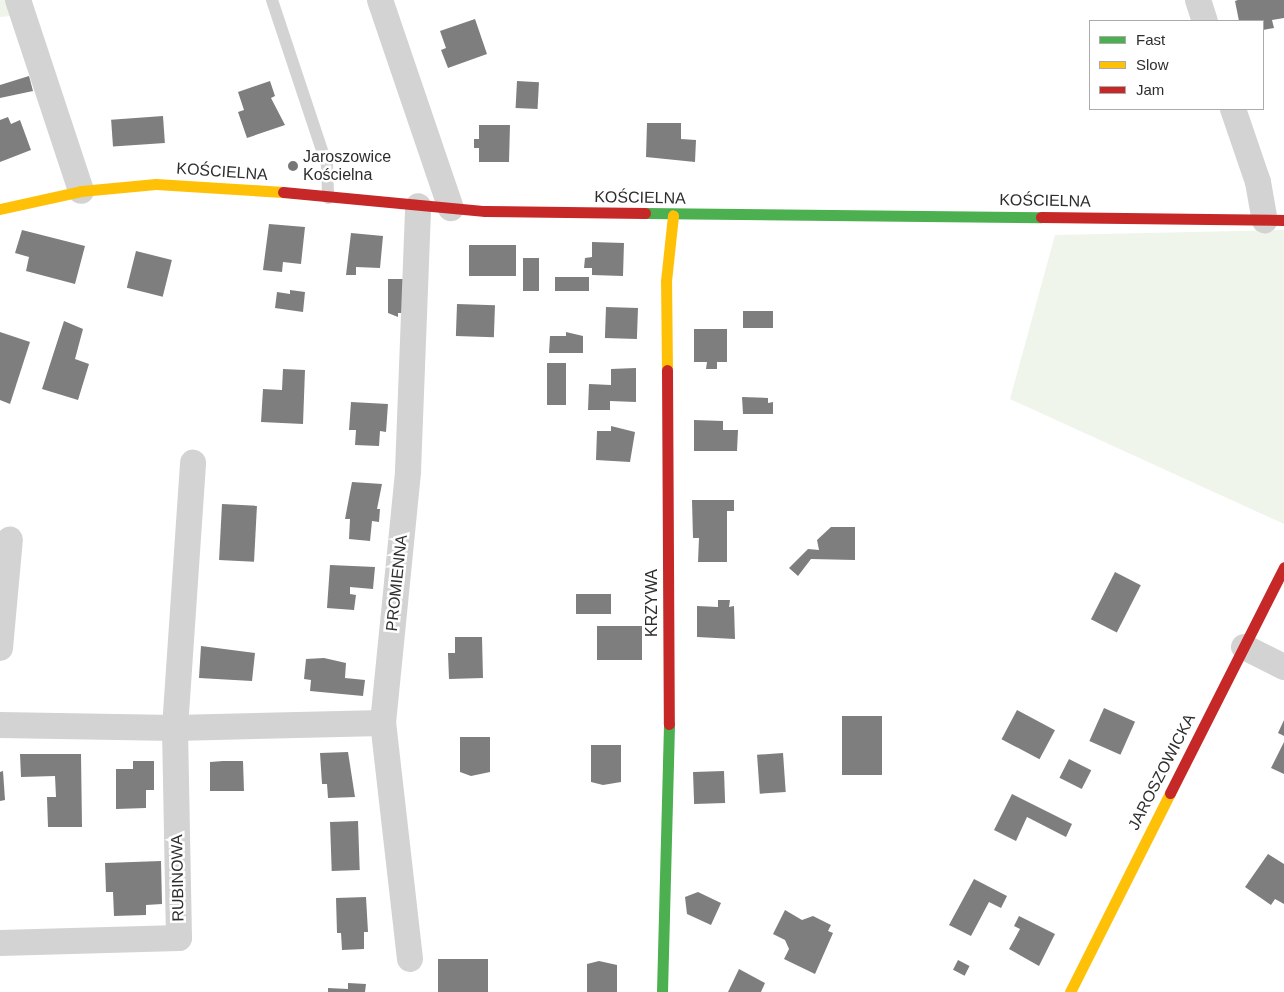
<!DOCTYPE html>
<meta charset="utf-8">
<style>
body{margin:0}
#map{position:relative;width:1284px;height:992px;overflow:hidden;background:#fff;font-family:Arial,sans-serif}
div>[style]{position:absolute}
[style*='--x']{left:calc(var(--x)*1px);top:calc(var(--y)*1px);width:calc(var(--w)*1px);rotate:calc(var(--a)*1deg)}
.green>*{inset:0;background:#eff5eb}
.building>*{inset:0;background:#7e7e7e;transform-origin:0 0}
.lane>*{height:12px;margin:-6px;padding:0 6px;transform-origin:6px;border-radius:6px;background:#d3d3d3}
.street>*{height:26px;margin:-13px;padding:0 13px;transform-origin:13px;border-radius:13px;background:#d3d3d3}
.fast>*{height:11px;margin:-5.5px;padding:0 5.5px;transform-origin:5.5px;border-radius:5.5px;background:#4caf50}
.slow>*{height:11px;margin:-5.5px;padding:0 5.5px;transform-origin:5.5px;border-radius:5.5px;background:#ffc107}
.jam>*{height:11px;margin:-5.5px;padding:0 5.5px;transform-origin:5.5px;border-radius:5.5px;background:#c62828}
.dots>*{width:14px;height:14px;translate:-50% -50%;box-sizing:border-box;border:2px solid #fff;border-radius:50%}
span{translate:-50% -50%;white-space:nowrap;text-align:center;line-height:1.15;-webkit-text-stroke:5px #fff;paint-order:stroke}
.poi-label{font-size:16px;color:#2e2e2e}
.left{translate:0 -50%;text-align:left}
.street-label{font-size:16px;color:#2e2e2e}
.legend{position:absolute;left:1089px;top:20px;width:175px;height:90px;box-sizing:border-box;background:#fff;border:1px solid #ababab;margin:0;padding:6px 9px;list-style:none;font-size:15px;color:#2e2e2e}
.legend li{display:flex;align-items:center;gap:10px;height:25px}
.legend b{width:25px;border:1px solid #ababab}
</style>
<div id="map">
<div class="green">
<div style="clip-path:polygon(0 0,6px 0,11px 16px,0 17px)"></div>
<div style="clip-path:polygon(1284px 230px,1284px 524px,1010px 399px,1055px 235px)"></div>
</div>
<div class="building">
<div style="clip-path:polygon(1238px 0,1284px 0,1284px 18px,1272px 20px,1274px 28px,1263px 30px,1263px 21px,1239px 21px,1235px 1px)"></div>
<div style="clip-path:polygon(475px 19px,487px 54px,448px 68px,441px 50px,446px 48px,440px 31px)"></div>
<div style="clip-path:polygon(29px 76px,33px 91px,0 98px,0 85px)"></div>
<div style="clip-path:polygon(270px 81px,275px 96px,271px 98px,285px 125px,247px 138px,238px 112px,244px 110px,238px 92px)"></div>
<div style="left:517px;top:81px;width:22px;height:27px;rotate:3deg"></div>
<div style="left:163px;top:116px;width:27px;height:52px;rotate:86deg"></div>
<div style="clip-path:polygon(8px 117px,11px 124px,20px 120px,31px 150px,0 162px,0 120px)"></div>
<div style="clip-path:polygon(647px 123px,681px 123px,681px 139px,696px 140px,695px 162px,646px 157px)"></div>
<div style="clip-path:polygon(479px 125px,510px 125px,509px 162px,479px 162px,479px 148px,474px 148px,474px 139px,479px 139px)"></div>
<div style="clip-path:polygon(269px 224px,305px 227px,301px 264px,283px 262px,282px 272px,263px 270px)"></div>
<div style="clip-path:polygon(22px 230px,85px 246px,75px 284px,26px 271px,29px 257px,15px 253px)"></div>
<div style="clip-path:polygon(351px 233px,383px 236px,380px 268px,356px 267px,356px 275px,346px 275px)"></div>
<div style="clip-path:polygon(592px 242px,624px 243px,623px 276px,592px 275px,592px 268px,584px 268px,585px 258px,592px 257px)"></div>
<div style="left:469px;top:245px;width:47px;height:31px"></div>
<div style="left:136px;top:251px;width:37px;height:38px;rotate:14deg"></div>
<div style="left:523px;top:258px;width:16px;height:33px"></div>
<div style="left:555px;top:277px;width:34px;height:14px"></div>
<div style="clip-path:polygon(388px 279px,405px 279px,405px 313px,398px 313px,398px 317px,388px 313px)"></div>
<div style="clip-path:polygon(290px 290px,305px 292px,303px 312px,275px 308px,277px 292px,290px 294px)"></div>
<div style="left:457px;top:304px;width:38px;height:32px;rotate:2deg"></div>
<div style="left:606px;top:307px;width:32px;height:31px;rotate:2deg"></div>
<div style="left:743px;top:311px;width:30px;height:17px"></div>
<div style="clip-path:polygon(64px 321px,83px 329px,75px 359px,89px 364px,78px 400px,42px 389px)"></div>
<div style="clip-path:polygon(694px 329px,727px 329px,727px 362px,717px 362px,717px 369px,706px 369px,707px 362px,694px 362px)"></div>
<div style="clip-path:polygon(0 332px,30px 342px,10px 404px,0 400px)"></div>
<div style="clip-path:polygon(566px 332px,583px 336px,583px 353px,549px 353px,550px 336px,566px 336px)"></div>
<div style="left:547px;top:363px;width:19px;height:42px"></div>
<div style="clip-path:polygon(636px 368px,636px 402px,610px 401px,610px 410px,588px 410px,589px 384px,611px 385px,611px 369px)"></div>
<div style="clip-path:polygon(283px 369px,305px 370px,303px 424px,261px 422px,263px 389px,282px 390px)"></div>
<div style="clip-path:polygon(742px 397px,768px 398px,768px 403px,773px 402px,773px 414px,743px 414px)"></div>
<div style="clip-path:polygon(351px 402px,388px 404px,386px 432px,380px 431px,379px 446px,355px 445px,356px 430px,349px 430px)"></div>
<div style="clip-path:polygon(694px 420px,723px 421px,723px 430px,738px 430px,737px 451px,694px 451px)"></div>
<div style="clip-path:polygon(611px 426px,635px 432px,630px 462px,596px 460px,597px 431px,611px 431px)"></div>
<div style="clip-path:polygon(352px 482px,382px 484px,377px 509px,380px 509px,379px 522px,372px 521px,370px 541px,349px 539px,350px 519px,345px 519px)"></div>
<div style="clip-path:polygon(692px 500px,734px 500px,734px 511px,727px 511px,727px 562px,698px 562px,699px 538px,693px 538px)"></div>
<div style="left:222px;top:504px;width:35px;height:56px;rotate:3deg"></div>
<div style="clip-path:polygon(831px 527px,855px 527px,855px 560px,811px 559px,798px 576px,789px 568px,808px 549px,819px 550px,817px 540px)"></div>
<div style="clip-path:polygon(330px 565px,375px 567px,373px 589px,350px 587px,350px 594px,356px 595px,354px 610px,327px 608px)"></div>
<div style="left:1115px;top:572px;width:29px;height:53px;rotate:27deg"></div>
<div style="left:576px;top:594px;width:35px;height:20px"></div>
<div style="clip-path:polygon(718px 600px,730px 600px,729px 607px,734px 606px,735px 639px,697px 637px,697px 606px,718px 607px)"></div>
<div style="left:597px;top:626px;width:45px;height:34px"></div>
<div style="clip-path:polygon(455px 637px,482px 637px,483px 678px,449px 679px,448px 653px,455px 653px)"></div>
<div style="clip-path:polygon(201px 646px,255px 653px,252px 681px,199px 678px)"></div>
<div style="clip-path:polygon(324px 658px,346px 663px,345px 678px,365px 680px,363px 696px,310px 691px,311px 680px,304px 679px,306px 659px)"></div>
<div style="left:1104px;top:708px;width:34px;height:36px;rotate:24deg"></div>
<div style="left:1017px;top:710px;width:43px;height:33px;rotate:28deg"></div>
<div style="left:882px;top:716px;width:59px;height:40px;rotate:90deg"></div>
<div style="clip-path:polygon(1284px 720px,1284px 736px,1278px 733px)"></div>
<div style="clip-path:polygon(460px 737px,490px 737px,490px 772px,471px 776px,460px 772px)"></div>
<div style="clip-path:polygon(1284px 742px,1284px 774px,1271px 768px)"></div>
<div style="clip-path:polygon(591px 745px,621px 745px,621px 782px,603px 785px,591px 782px)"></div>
<div style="clip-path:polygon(348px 752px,355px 797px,328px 798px,327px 784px,322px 784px,320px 753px)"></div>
<div style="left:783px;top:753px;width:39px;height:26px;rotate:86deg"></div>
<div style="clip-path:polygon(20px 754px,81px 754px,82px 827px,48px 827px,47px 797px,56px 797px,55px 776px,21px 777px)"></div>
<div style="left:1069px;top:759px;width:25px;height:21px;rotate:27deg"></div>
<div style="clip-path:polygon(133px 761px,154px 761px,154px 790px,146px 790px,146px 808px,116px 809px,116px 769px,133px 769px)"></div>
<div style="clip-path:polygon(223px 761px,243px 761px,244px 791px,210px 791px,210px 762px)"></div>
<div style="clip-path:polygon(3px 771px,5px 800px,0 801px,0 772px)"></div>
<div style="left:724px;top:771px;width:32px;height:31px;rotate:88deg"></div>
<div style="clip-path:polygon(1012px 794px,1072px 824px,1066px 837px,1027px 817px,1016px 841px,994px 830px)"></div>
<div style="left:358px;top:821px;width:49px;height:28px;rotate:88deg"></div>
<div style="clip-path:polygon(1268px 854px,1284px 864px,1284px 904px,1275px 899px,1271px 905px,1245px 887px)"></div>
<div style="clip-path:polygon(161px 861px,162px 904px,146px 905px,146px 915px,114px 916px,113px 892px,106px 892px,105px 863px)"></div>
<div style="clip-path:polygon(974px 879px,1007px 896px,1001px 908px,989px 902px,971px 936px,949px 925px)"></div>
<div style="clip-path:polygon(698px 892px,721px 903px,711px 925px,687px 914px,685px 897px)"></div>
<div style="clip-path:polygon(366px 897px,368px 932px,364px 932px,364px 949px,342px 950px,341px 933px,337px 933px,336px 898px)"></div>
<div style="clip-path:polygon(785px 910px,802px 920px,813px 916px,831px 925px,828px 931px,833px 933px,815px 974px,784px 959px,789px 949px,785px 940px,773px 934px)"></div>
<div style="clip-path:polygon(1019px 916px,1055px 934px,1039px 966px,1009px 949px,1020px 929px,1014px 926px)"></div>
<div style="left:438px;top:959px;width:50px;height:33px"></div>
<div style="left:958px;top:960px;width:13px;height:11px;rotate:27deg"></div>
<div style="clip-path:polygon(599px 961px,617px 965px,617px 992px,587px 992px,587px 964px)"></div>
<div style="clip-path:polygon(739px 969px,765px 983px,761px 992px,728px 992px)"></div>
<div style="clip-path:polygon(348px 983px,366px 984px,365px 992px,328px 992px,328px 988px,348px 989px)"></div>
</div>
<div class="lane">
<div style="--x:272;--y:0;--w:174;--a:71.6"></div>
<div style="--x:327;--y:165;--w:33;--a:88"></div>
</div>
<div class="street">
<div style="--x:18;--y:0;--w:201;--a:71.7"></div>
<div style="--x:380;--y:0;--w:220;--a:71.2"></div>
<div style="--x:1198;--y:0;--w:22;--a:72"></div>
<div style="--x:1233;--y:109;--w:77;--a:71.1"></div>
<div style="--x:1258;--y:182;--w:39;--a:80"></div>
<div style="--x:1244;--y:647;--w:45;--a:26.6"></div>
<div style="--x:0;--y:648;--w:109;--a:-84.8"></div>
<div style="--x:0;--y:725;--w:175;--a:1"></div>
<div style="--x:175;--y:728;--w:208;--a:-1.4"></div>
<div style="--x:0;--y:943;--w:179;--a:-1.6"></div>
<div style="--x:179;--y:938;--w:210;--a:-91.1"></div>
<div style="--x:175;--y:728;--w:266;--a:-86.1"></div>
<div style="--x:410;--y:959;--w:238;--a:-96.5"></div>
<div style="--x:383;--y:723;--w:253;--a:-84.3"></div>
<div style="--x:408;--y:471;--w:265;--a:-87.8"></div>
</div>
<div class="fast">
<div style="--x:645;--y:213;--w:396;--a:0.6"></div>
<div style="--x:662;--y:992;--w:268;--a:-88.5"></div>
</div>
<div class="slow">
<div style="--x:0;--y:209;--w:83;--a:-12.5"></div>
<div style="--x:81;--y:191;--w:75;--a:-5.3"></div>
<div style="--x:156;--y:184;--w:127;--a:3.6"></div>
<div style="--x:667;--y:370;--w:89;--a:-90.6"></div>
<div style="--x:666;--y:281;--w:66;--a:-83.9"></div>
<div style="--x:1070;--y:992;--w:223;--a:-63.3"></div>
</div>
<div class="jam">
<div style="--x:283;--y:192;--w:203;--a:5.4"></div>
<div style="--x:485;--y:211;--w:160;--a:0.7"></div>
<div style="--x:1041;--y:217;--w:243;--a:0.7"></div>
<div style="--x:667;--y:370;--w:354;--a:89.7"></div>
<div style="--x:1170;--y:793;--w:253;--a:-63.2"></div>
</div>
<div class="dots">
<div style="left:293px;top:166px;background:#777"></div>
</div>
<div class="poi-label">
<span class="left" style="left:303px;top:166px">Jaroszowice<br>Kościelna</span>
</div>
<div class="street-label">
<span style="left:222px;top:172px;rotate:4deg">KOŚCIELNA</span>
<span style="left:640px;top:198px;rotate:1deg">KOŚCIELNA</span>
<span style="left:1045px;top:201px;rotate:1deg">KOŚCIELNA</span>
<span style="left:397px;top:583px;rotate:-84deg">PROMIENNA</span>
<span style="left:652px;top:603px;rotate:-90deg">KRZYWA</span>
<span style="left:1162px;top:772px;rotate:-63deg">JAROSZOWICKA</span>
<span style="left:178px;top:878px;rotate:-91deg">RUBINOWA</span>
</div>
<ul class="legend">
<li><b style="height:6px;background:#4caf50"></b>Fast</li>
<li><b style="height:6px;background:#ffc107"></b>Slow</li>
<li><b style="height:6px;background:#c62828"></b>Jam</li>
</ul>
</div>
